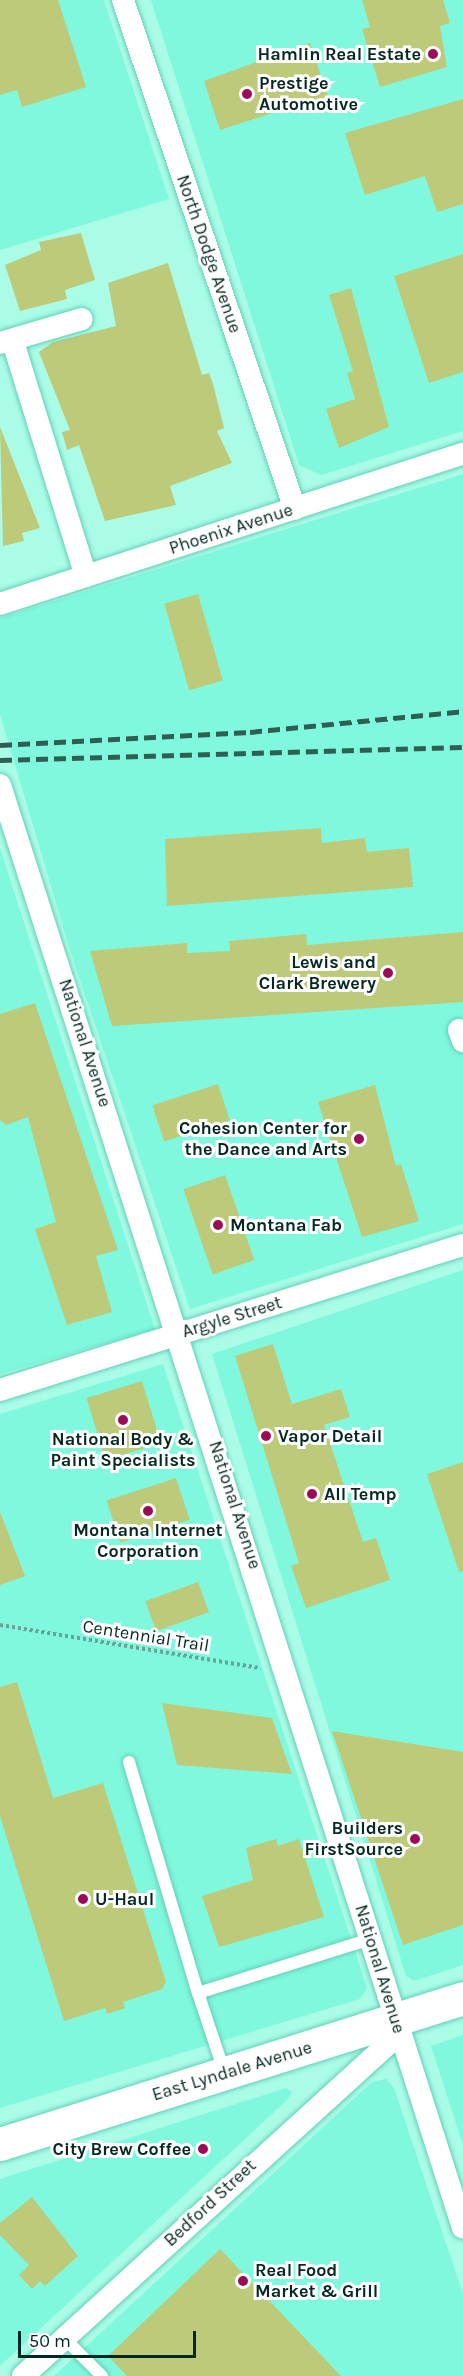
<!DOCTYPE html>
<style>
body{margin:0}
#map{position:relative;width:463px;height:2376px;overflow:hidden;background:#aafce7;font-family:Karla,sans-serif}
div>[style]{position:absolute}
[style*='--x']{left:calc(var(--x)*1px);top:calc(var(--y)*1px);width:calc(var(--w)*1px);rotate:calc(var(--a)*1deg)}
.built>*{inset:0;background:#80f8dd}
.building>*{inset:0;background:#bcca79;transform-origin:0 0}
.path>*{height:4px;margin-top:-2px;transform-origin:0;background:repeating-linear-gradient(90deg,#66a595 0 3px,transparent 0 6px)}
.roads{filter:drop-shadow(0 0 2px #63cfb7) drop-shadow(0 0 2px #63cfb7)}
.service>*{height:12px;margin:-6px;padding:0 6px;transform-origin:6px;border-radius:6px;background:#fff}
.minor>*{height:22px;margin:-11px;padding:0 11px;transform-origin:11px;border-radius:11px;background:#fff}
.trunk>*{height:33px;margin:-16.5px;padding:0 16.5px;transform-origin:16.5px;border-radius:16.5px;background:#fff}
.rail>*{height:4.5px;margin-top:-2.25px;transform-origin:0;background:repeating-linear-gradient(90deg,#2f5f54 0 12px,transparent 0 18px)}
.dots>*{width:16px;height:16px;translate:-50% -50%;box-sizing:border-box;border:3px solid #fff;border-radius:50%}
span{translate:-50% -50%;white-space:nowrap;text-align:center;line-height:1.15;-webkit-text-stroke:6px #fff;paint-order:stroke}
.poi-label{font-size:18px;color:#052922;font-weight:700}
.right{translate:-100% -50%;text-align:right}
.left{translate:0 -50%;text-align:left}
.street-label{font-size:18px;color:#052922}
.scale{position:absolute;left:18px;top:2331px;width:178px;height:27px;box-sizing:border-box;border:3px solid #052922;border-top:0;padding-left:8px;font-size:18px;line-height:21px;white-space:nowrap;color:#052922;-webkit-text-stroke:4px #fff;paint-order:stroke}
</style>
<div id="map">
<div class="built">
<div style="clip-path:polygon(0 0,104px 0,169px 199px,0 250px)"></div>
<div style="clip-path:polygon(151px 0,463px 0,463px 431px,321px 475px,299px 465px)"></div>
<div style="clip-path:polygon(463px 474px,463px 1224px,190px 1309px,69px 947px,0 714px,0 618px)"></div>
<div style="clip-path:polygon(0 848px,155px 1329px,0 1374px)"></div>
<div style="clip-path:polygon(463px 1270px,463px 1965px,414px 1981px,406px 1976px,212px 1354px)"></div>
<div style="clip-path:polygon(163px 1364px,367px 1988px,360px 1999px,0 2108px,0 1414px)"></div>
<div style="clip-path:polygon(463px 2035px,463px 2145px,431px 2046px)"></div>
<div style="clip-path:polygon(386px 2079px,394px 2088px,463px 2294px,463px 2376px,54px 2376px,372px 2082px)"></div>
<div style="clip-path:polygon(286px 2088px,292px 2092px,288px 2099px,0 2366px,0 2179px)"></div>
</div>
<div class="building">
<div style="clip-path:polygon(0 0,58px 0,86px 87px,22px 107px,17px 90px,0 95px)"></div>
<div style="clip-path:polygon(362px 0,443px 0,450px 23px,440px 26px,447px 67px,380px 87px,362px 29px,370px 27px)"></div>
<div style="clip-path:polygon(310px 43px,330px 102px,303px 111px,300px 104px,220px 130px,204px 81px)"></div>
<div style="clip-path:polygon(463px 99px,463px 204px,437px 212px,425px 176px,365px 195px,345px 133px)"></div>
<div style="clip-path:polygon(81px 233px,95px 280px,65px 290px,67px 299px,20px 311px,5px 265px,41px 250px,39px 242px)"></div>
<div style="clip-path:polygon(463px 254px,463px 372px,429px 383px,394px 276px)"></div>
<div style="clip-path:polygon(168px 263px,202px 375px,209px 373px,213px 384px,224px 428px,217px 431px,232px 463px,170px 486px,176px 505px,105px 521px,79px 445px,67px 450px,62px 432px,70px 430px,39px 352px,53px 342px,116px 326px,108px 283px)"></div>
<div style="clip-path:polygon(351px 288px,389px 427px,339px 448px,326px 409px,355px 399px,347px 373px,353px 371px,329px 295px)"></div>
<div style="clip-path:polygon(0 427px,40px 528px,22px 533px,24px 541px,3px 546px)"></div>
<div style="left:198px;top:594px;width:90px;height:35px;rotate:74deg"></div>
<div style="clip-path:polygon(321px 828px,322px 843px,365px 838px,367px 852px,409px 848px,413px 887px,167px 906px,165px 839px)"></div>
<div style="clip-path:polygon(463px 932px,463px 1002px,112px 1026px,90px 951px,187px 943px,187px 953px,230px 951px,229px 941px,306px 934px,307px 945px)"></div>
<div style="clip-path:polygon(35px 1003px,118px 1250px,96px 1256px,112px 1312px,67px 1325px,35px 1229px,56px 1222px,28px 1117px,6px 1125px,0 1120px,0 1014px)"></div>
<div style="left:218px;top:1084px;width:38px;height:69px;rotate:72deg"></div>
<div style="clip-path:polygon(375px 1085px,396px 1166px,401px 1164px,419px 1221px,362px 1237px,318px 1102px)"></div>
<div style="left:225px;top:1175px;width:90px;height:44px;rotate:71deg"></div>
<div style="clip-path:polygon(273px 1344px,292px 1404px,341px 1389px,350px 1417px,324px 1425px,363px 1542px,376px 1538px,390px 1580px,306px 1608px,291px 1566px,299px 1563px,235px 1356px)"></div>
<div style="left:142px;top:1381px;width:65px;height:58px;rotate:73deg"></div>
<div style="clip-path:polygon(463px 1462px,463px 1571px,459px 1572px,427px 1474px)"></div>
<div style="left:176px;top:1478px;width:44px;height:73px;rotate:72deg"></div>
<div style="clip-path:polygon(0 1512px,25px 1576px,0 1585px)"></div>
<div style="left:198px;top:1582px;width:32px;height:56px;rotate:70deg"></div>
<div style="clip-path:polygon(17px 1682px,53px 1798px,103px 1783px,166px 1982px,162px 1989px,123px 2002px,125px 2008px,107px 2014px,105px 2008px,64px 2021px,0 1816px,0 1687px)"></div>
<div style="clip-path:polygon(162px 1703px,272px 1718px,292px 1774px,177px 1765px)"></div>
<div style="clip-path:polygon(332px 1731px,463px 1752px,463px 1925px,403px 1945px)"></div>
<div style="clip-path:polygon(276px 1839px,278px 1846px,299px 1839px,324px 1917px,219px 1947px,202px 1896px,253px 1880px,246px 1848px)"></div>
<div style="clip-path:polygon(32px 2197px,78px 2256px,45px 2286px,40px 2281px,32px 2289px,19px 2275px,29px 2265px,0 2235px,0 2223px)"></div>
<div style="clip-path:polygon(220px 2249px,341px 2376px,127px 2376px,108px 2356px)"></div>
</div>
<div class="path">
<div style="--x:0;--y:1625;--w:264;--a:9.4"></div>
</div>
<div class="roads">
<div class="service">
<div style="--x:129;--y:1762;--w:241;--a:73.4"></div>
<div style="--x:224;--y:2071;--w:82;--a:-108.4"></div>
<div style="--x:198;--y:1993;--w:180;--a:-17.4"></div>
<div style="--x:64;--y:2338;--w:54;--a:45"></div>
</div>
<div class="minor">
<div style="--x:123;--y:0;--w:537;--a:71.33"></div>
<div style="--x:13;--y:342;--w:245;--a:72.7"></div>
<div style="--x:0;--y:343;--w:85;--a:-16.3"></div>
<div style="--x:0;--y:604;--w:487;--a:-18"></div>
<div style="--x:0;--y:785;--w:1515;--a:72.21"></div>
<div style="--x:459;--y:1030;--w:12;--a:70"></div>
<div style="--x:0;--y:1390;--w:485;--a:-17.4"></div>
<div style="--x:23;--y:2376;--w:510;--a:-42.3"></div>
</div>
<div class="trunk">
<div style="--x:0;--y:2144;--w:485;--a:-17.5"></div>
</div>
</div>
<div class="rail">
<div style="--x:0;--y:745;--w:250;--a:-3"></div>
<div style="--x:250;--y:732;--w:214;--a:-5.6"></div>
<div style="--x:0;--y:760;--w:463;--a:-1.6"></div>
</div>
<div class="dots">
<div style="left:433px;top:54px;background:#9c0b58"></div>
<div style="left:247px;top:94px;background:#9c0b58"></div>
<div style="left:388px;top:973px;background:#9c0b58"></div>
<div style="left:359px;top:1139px;background:#9c0b58"></div>
<div style="left:218px;top:1225px;background:#9c0b58"></div>
<div style="left:123px;top:1420px;background:#9c0b58"></div>
<div style="left:266px;top:1436px;background:#9c0b58"></div>
<div style="left:312px;top:1494px;background:#9c0b58"></div>
<div style="left:148px;top:1511px;background:#9c0b58"></div>
<div style="left:415px;top:1839px;background:#9c0b58"></div>
<div style="left:83px;top:1899px;background:#9c0b58"></div>
<div style="left:203px;top:2149px;background:#9c0b58"></div>
<div style="left:243px;top:2281px;background:#9c0b58"></div>
</div>
<div class="poi-label">
<span class="right" style="left:421px;top:54px">Hamlin Real Estate</span>
<span class="left" style="left:259px;top:94px">Prestige<br>Automotive</span>
<span class="right" style="left:376px;top:973px">Lewis and<br>Clark Brewery</span>
<span class="right" style="left:347px;top:1139px">Cohesion Center for<br>the Dance and Arts</span>
<span class="left" style="left:230px;top:1225px">Montana Fab</span>
<span class="left" style="left:278px;top:1436px">Vapor Detail</span>
<span style="left:123px;top:1450px">National Body &amp;<br>Paint Specialists</span>
<span class="left" style="left:324px;top:1494px">All Temp</span>
<span style="left:148px;top:1541px">Montana Internet<br>Corporation</span>
<span class="right" style="left:403px;top:1839px">Builders<br>FirstSource</span>
<span class="left" style="left:95px;top:1899px">U-Haul</span>
<span class="right" style="left:191px;top:2149px">City Brew Coffee</span>
<span class="left" style="left:255px;top:2281px">Real Food<br>Market &amp; Grill</span>
</div>
<div class="street-label">
<span style="left:209px;top:254px;rotate:71deg">North Dodge Avenue</span>
<span style="left:231px;top:529px;rotate:-18deg">Phoenix Avenue</span>
<span style="left:85px;top:1043px;rotate:72deg">National Avenue</span>
<span style="left:232px;top:1317px;rotate:-17deg">Argyle Street</span>
<span style="left:235px;top:1505px;rotate:72deg">National Avenue</span>
<span style="left:146px;top:1636px;rotate:9deg">Centennial Trail</span>
<span style="left:380px;top:1969px;rotate:73deg">National Avenue</span>
<span style="left:232px;top:2071px;rotate:-17deg">East Lyndale Avenue</span>
<span style="left:210px;top:2203px;rotate:-43deg">Bedford Street</span>
</div>
<div class="scale">50 m</div>
</div>
